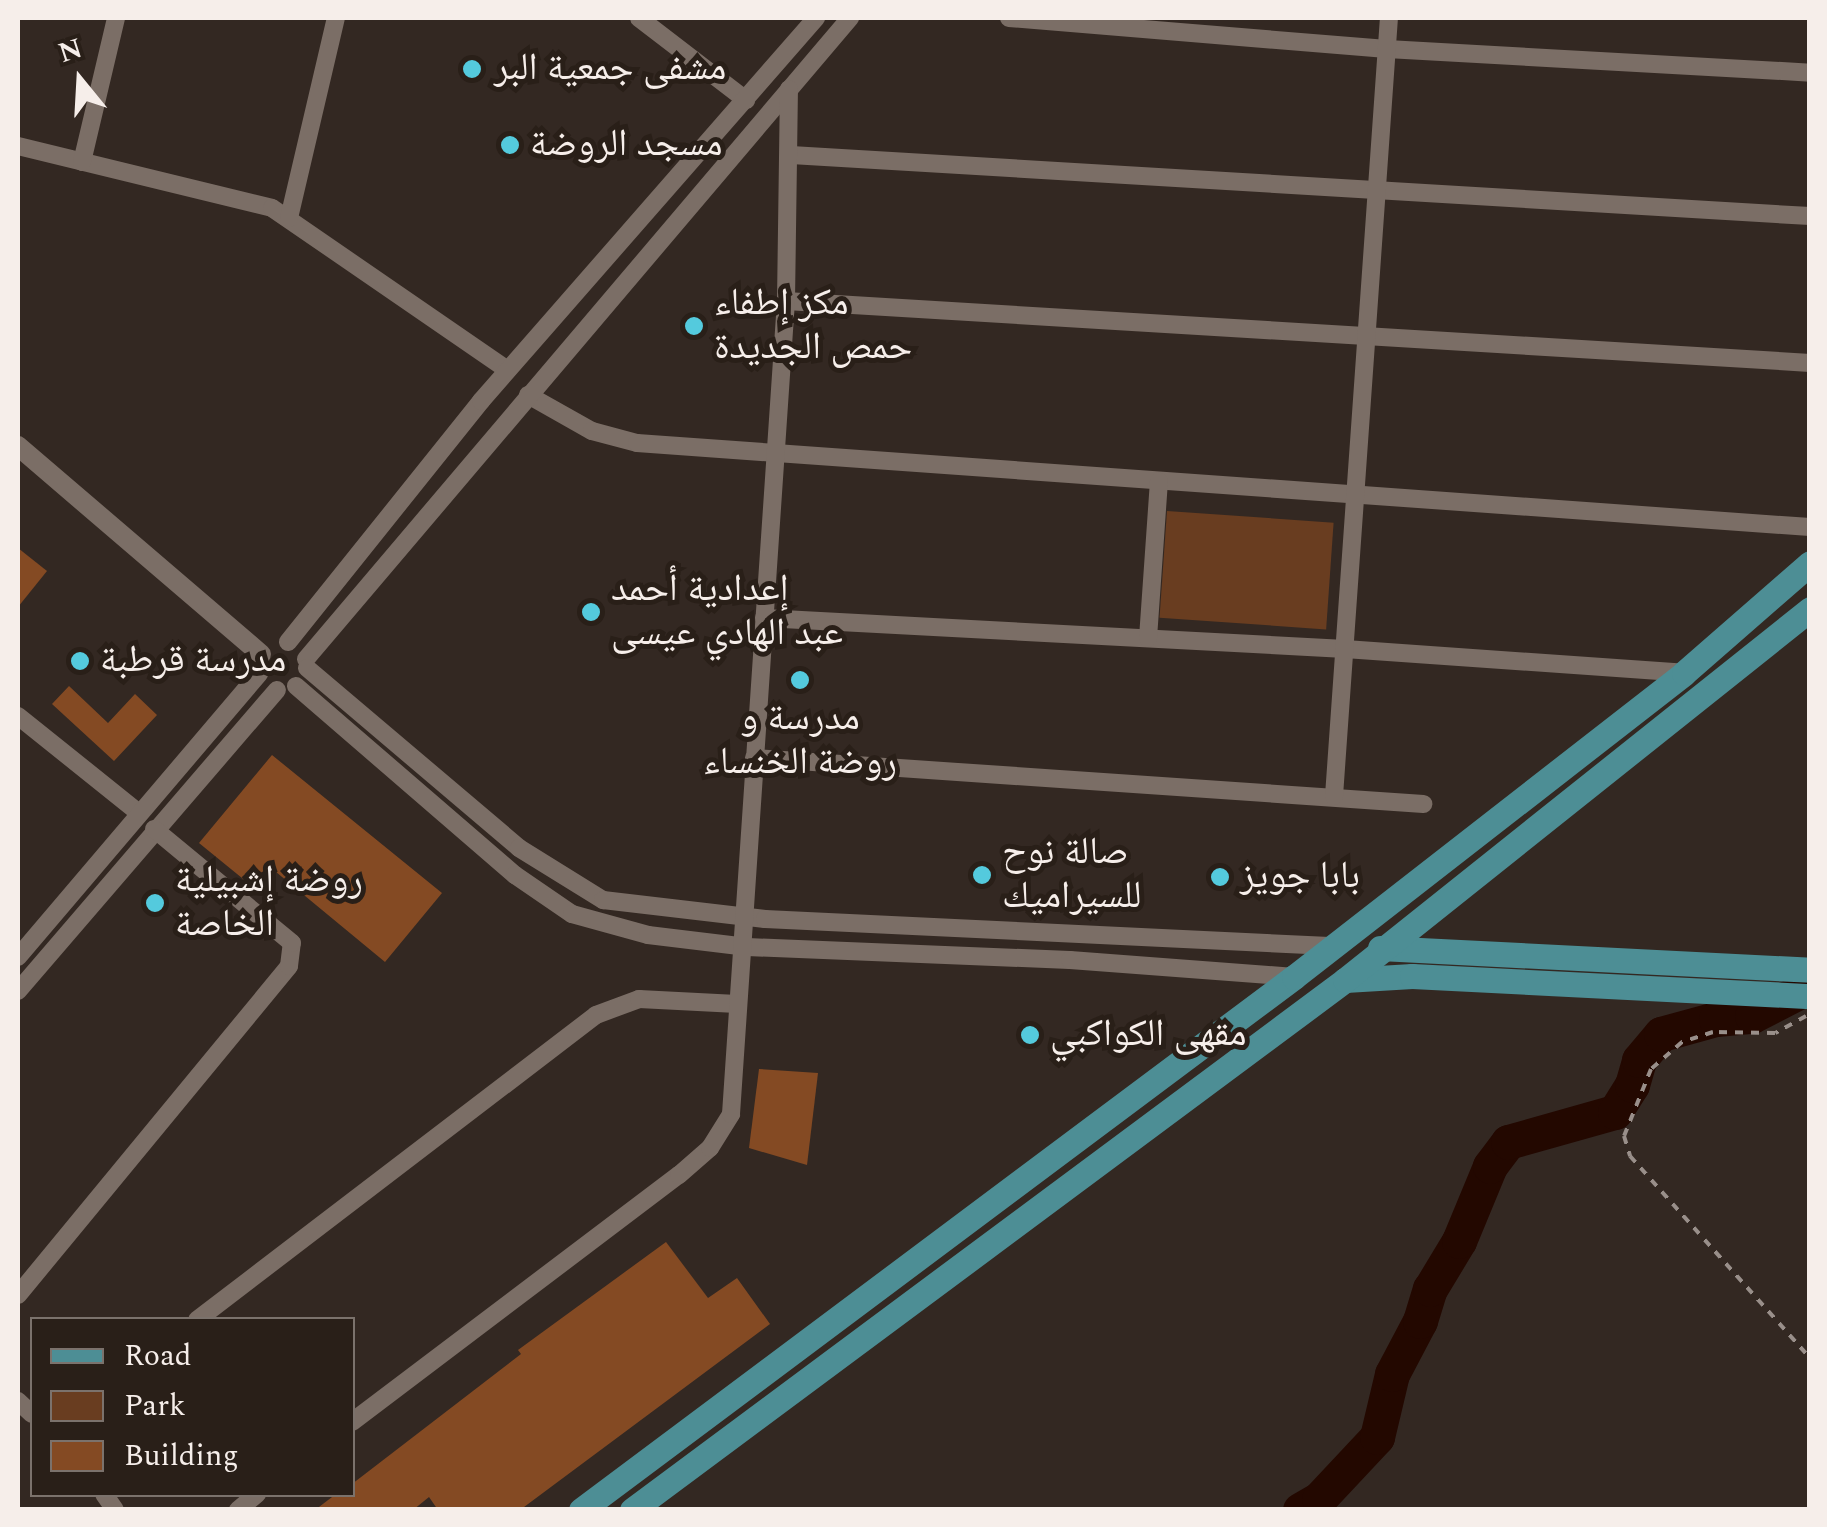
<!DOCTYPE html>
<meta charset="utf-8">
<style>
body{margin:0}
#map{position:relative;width:1827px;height:1527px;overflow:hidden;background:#332822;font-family:Spectral,"Noto Naskh Arabic",serif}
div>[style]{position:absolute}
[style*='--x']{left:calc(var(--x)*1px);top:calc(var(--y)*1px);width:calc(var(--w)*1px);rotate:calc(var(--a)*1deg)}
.green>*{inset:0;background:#693d20;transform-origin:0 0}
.river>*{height:35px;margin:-17.5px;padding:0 17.5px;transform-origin:17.5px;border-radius:17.5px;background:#230800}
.building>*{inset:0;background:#844a23}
.path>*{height:4px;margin-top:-2px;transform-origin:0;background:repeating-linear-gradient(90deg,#998f8a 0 8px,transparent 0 16px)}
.minor>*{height:18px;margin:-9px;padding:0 9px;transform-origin:9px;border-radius:9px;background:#7b6e66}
.tertiary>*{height:20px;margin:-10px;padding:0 10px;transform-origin:10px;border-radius:10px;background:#7b6e66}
.primary>*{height:25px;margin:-12.5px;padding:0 12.5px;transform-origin:12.5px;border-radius:12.5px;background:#4d8e95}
.dots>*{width:28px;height:28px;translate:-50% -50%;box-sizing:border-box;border:5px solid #291f18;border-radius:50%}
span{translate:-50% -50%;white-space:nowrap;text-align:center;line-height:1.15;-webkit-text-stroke:10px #291f18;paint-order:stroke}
.poi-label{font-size:38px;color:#f6eeea}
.left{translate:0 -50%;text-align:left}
.frame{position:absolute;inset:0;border:20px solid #f6eeea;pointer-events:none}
.legend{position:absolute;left:30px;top:1317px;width:325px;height:180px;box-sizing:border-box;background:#291f18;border:2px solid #7b726c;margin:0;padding:12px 18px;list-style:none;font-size:30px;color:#f6eeea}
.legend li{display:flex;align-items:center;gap:20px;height:50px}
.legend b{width:50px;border:2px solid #7b726c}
.north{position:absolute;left:30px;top:30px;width:100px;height:100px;-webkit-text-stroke:8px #291f18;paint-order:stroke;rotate:342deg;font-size:28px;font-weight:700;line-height:40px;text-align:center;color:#f6eeea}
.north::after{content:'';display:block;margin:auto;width:35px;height:45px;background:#f6eeea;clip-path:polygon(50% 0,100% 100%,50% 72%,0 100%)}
</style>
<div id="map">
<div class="green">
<div style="left:1167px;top:511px;width:167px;height:107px;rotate:4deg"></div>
</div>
<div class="river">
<div style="--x:1300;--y:1510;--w:22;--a:-30"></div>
<div style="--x:1319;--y:1499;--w:85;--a:-46.9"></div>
<div style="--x:1377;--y:1437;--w:65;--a:-76.6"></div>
<div style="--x:1392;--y:1374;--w:60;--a:-62.2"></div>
<div style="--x:1420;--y:1321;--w:34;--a:-73"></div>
<div style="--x:1430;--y:1289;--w:56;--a:-58.9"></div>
<div style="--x:1459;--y:1241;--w:81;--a:-67.5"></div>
<div style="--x:1490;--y:1166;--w:30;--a:-53"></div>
<div style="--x:1508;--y:1142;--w:111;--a:-15.7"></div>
<div style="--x:1615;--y:1112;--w:32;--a:-58"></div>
<div style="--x:1632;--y:1085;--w:26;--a:-74"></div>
<div style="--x:1639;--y:1060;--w:34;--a:-50"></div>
<div style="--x:1661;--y:1034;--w:57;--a:-15.3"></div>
<div style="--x:1716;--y:1019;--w:36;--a:-5"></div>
<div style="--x:1752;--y:1016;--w:65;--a:-27.3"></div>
</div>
<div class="building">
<div style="clip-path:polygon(18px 548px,47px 571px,18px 607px)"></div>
<div style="clip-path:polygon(69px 686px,108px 723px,135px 694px,157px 715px,114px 761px,52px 704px)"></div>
<div style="clip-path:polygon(272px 755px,442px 893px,385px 962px,270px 867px,253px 887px,199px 843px)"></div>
<div style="clip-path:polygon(759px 1069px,818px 1073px,807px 1165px,749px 1148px)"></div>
<div style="clip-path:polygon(666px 1242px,708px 1298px,737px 1278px,770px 1324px,520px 1510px,438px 1510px,429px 1497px,413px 1510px,315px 1510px,336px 1494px,352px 1494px,352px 1484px,521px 1354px,518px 1350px)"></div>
</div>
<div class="path">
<div style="--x:1806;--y:1016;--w:35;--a:151"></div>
<div style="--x:1775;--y:1033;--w:62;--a:-179.1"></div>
<div style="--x:1713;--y:1032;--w:33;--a:162"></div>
<div style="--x:1682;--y:1042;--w:41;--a:138.9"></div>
<div style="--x:1651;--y:1069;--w:72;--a:111.9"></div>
<div style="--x:1624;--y:1136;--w:21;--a:73"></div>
<div style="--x:1630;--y:1156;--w:271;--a:48.3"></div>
</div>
<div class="minor">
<div style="--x:639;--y:18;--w:135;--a:37.5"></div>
<div style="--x:1009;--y:18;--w:379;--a:4.7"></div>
<div style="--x:1387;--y:49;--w:424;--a:3.2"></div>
<div style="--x:18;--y:146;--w:261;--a:13.7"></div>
<div style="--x:272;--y:208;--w:286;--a:34.5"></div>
<div style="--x:791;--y:155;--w:1021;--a:3.43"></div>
<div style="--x:82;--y:162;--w:148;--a:-76.7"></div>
<div style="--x:289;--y:218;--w:205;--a:-76.8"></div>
<div style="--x:786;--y:301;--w:1026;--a:3.46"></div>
<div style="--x:528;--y:395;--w:73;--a:29.4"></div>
<div style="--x:592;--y:431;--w:47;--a:14.9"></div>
<div style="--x:637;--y:443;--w:1176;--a:4.1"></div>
<div style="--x:764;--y:618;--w:582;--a:3.05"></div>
<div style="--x:1345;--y:649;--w:340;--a:4"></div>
<div style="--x:1148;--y:638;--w:157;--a:-86"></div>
<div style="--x:288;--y:642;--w:309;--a:-51.3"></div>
<div style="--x:481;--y:401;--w:509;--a:-48.82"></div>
<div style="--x:306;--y:659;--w:841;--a:-49.68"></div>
<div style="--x:307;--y:668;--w:278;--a:40.3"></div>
<div style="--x:519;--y:848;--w:99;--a:31.8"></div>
<div style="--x:603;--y:900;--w:163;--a:6.7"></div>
<div style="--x:765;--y:919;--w:565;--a:2.74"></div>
<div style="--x:296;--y:686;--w:289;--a:40.8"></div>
<div style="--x:515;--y:875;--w:69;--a:34.4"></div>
<div style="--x:572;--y:914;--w:79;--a:15.4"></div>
<div style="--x:648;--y:935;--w:100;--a:6.9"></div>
<div style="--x:747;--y:947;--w:323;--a:2.3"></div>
<div style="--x:1070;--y:960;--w:225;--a:4.3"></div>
<div style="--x:18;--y:716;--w:155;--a:38.7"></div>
<div style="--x:754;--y:758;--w:671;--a:3.93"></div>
<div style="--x:1334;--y:796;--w:780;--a:-85.96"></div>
<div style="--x:18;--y:957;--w:372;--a:-49.6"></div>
<div style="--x:18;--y:991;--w:397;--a:-49.3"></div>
<div style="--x:18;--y:1295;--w:426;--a:-50.5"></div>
<div style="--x:289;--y:966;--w:23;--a:-83"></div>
<div style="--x:292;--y:943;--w:179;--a:-140.4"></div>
<div style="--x:197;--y:1320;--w:502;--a:-37.39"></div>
<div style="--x:596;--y:1015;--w:46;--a:-20.4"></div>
<div style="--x:639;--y:999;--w:98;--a:2.9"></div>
<div style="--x:18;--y:1401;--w:19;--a:43"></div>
<div style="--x:352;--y:1422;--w:410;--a:-37.1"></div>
<div style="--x:679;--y:1175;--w:41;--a:-41.1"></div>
<div style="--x:710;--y:1148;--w:40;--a:-58"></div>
<div style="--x:731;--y:1114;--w:815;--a:-86.13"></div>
<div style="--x:786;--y:301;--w:212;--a:-89.2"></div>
<div style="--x:104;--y:1494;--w:19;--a:55"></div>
<div style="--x:238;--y:1510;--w:25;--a:-40"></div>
</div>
<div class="tertiary">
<div style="--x:18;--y:446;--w:320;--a:40.6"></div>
</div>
<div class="primary">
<div style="--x:1380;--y:948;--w:431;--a:2.9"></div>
<div style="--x:1345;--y:980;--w:67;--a:-3.4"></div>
<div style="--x:1412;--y:976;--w:399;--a:2.9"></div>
<div style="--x:581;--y:1510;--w:890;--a:-36.78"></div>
<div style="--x:1294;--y:977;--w:494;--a:-37.9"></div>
<div style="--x:1684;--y:673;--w:167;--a:-41.1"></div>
<div style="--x:632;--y:1510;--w:888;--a:-36.62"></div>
<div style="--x:1345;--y:980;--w:595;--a:-38.58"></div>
</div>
<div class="dots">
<div style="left:472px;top:69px;background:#54cadd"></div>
<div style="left:510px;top:145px;background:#54cadd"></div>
<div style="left:694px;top:326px;background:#54cadd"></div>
<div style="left:591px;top:612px;background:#54cadd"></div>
<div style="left:80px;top:661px;background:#54cadd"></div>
<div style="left:800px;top:680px;background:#54cadd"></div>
<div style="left:982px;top:875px;background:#54cadd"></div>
<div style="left:1220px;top:877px;background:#54cadd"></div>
<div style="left:155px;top:903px;background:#54cadd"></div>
<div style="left:1030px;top:1035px;background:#54cadd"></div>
</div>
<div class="poi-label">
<span class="left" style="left:494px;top:69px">مشفى جمعية البر</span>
<span class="left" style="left:530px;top:145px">مسجد الروضة</span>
<span class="left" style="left:714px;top:326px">مكز إطفاء<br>حمص الجديدة</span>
<span class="left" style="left:611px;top:612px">إعدادية أحمد<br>عبد الهادي عيسى</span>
<span class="left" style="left:100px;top:661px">مدرسة قرطبة</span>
<span style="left:800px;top:741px">مدرسة و<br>روضة الخنساء</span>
<span class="left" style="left:1002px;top:875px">صالة نوح<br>للسيراميك</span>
<span class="left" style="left:1240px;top:877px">بابا جويز</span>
<span class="left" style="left:175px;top:903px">روضة إشبيلية<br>الخاصة</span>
<span class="left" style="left:1050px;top:1035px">مقهى الكواكبي</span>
</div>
<div class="frame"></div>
<ul class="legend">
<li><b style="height:12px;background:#4d8e95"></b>Road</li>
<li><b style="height:28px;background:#693d20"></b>Park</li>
<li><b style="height:28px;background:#844a23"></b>Building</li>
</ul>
<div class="north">N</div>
</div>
